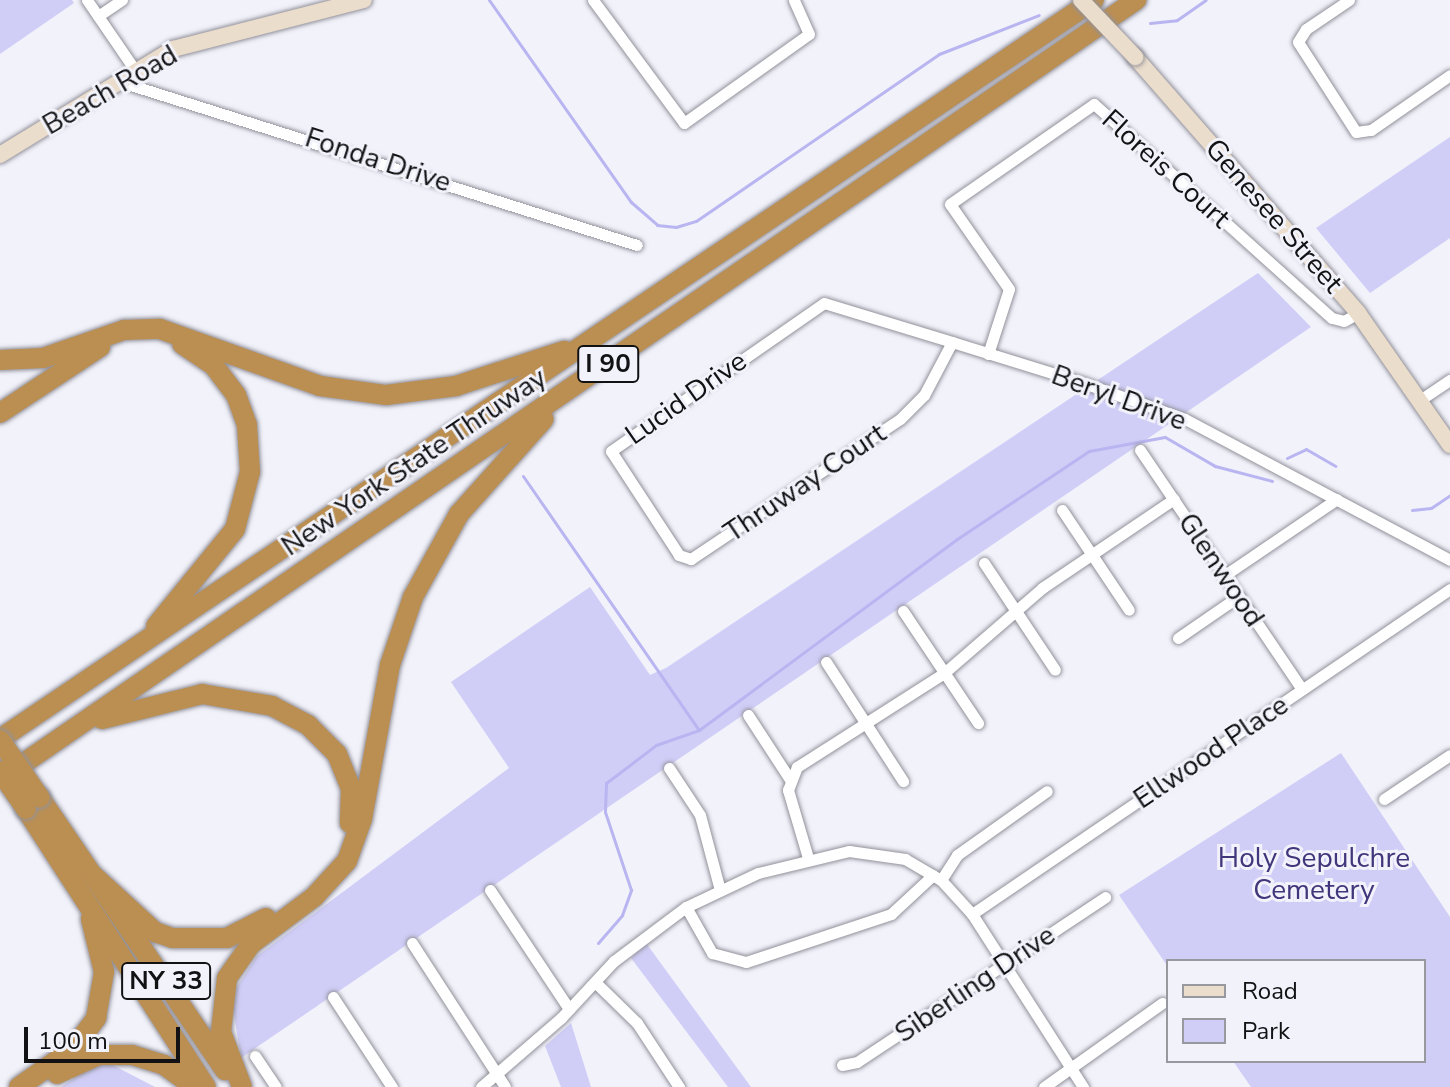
<!DOCTYPE html>
<style>
body{margin:0}
#map{position:relative;width:1450px;height:1087px;overflow:hidden;background:#f2f2fb;font-family:"Nunito Sans",sans-serif}
div>[style]{position:absolute}
[style*='--x']{left:calc(var(--x)*1px);top:calc(var(--y)*1px);width:calc(var(--w)*1px);rotate:calc(var(--a)*1deg)}
.green>*{inset:0;background:#d0cef7}
.stream>*{height:3px;margin:-1.5px;padding:0 1.5px;transform-origin:1.5px;border-radius:1.5px;background:#b9b5f1}
.roads{filter:drop-shadow(0 0 2px #92919a) drop-shadow(0 0 2px #92919a)}
.street>*{height:11px;margin:-5.5px;padding:0 5.5px;transform-origin:5.5px;border-radius:5.5px;background:#fff}
.secondary>*{height:16px;margin:-8px;padding:0 8px;transform-origin:8px;border-radius:8px;background:#ebddcb}
.highway>*{height:20px;margin:-10px;padding:0 10px;transform-origin:10px;border-radius:10px;background:#bb8f52}
.bridges{filter:drop-shadow(0 0 2px #92919a) drop-shadow(0 0 2px #92919a)}
.secondary-bridge>*{height:16px;margin:-8px;padding:0 8px;transform-origin:8px;border-radius:8px;background:#ebddcb}
.highway-bridge>*{height:20px;margin:-10px;padding:0 10px;transform-origin:10px;border-radius:10px;background:#bb8f52}
span{translate:-50% -50%;white-space:nowrap;text-align:center;line-height:1.15;-webkit-text-stroke:6px #f2f2fb;paint-order:stroke}
.shield-label span{padding:2px 6px;background:#f2f2fb;border:2px solid;border-radius:6px;-webkit-text-stroke-width:0}
.shield-label{font-size:26px;color:#121215;font-weight:700}
.street-label{font-size:28px;color:#121215}
.park-label{font-size:28px;color:#41367b}
.legend{position:absolute;left:1166px;top:959px;width:260px;height:104px;box-sizing:border-box;background:#f2f2fb;border:2px solid #98989f;margin:0;padding:10px 14px;list-style:none;font-size:24px;color:#121215}
.legend li{display:flex;align-items:center;gap:16px;height:40px}
.legend b{width:40px;border:2px solid #98989f}
.scale{position:absolute;left:24px;top:1027px;width:156px;height:36px;box-sizing:border-box;border:4px solid #121215;border-top:0;padding-left:10px;font-size:24px;line-height:28px;white-space:nowrap;color:#121215;-webkit-text-stroke:6px #f2f2fb;paint-order:stroke}
</style>
<div id="map">
<div class="green">
<div style="clip-path:polygon(0 0,72px 0,74px 3px,0 54px)"></div>
<div style="clip-path:polygon(1450px 137px,1450px 238px,1370px 293px,1316px 228px)"></div>
<div style="clip-path:polygon(1258px 273px,1311px 327px,241px 1058px,231px 996px,257px 956px,509px 768px,451px 682px,590px 587px,650px 675px,666px 668px)"></div>
<div style="clip-path:polygon(1341px 753px,1450px 917px,1450px 1087px,1251px 1087px,1233px 1061px,1424px 1061px,1424px 961px,1168px 961px,1168px 967px,1119px 895px)"></div>
<div style="clip-path:polygon(646px 943px,751px 1087px,728px 1087px,631px 958px)"></div>
<div style="clip-path:polygon(571px 1023px,591px 1087px,561px 1087px,545px 1046px)"></div>
<div style="clip-path:polygon(103px 1060px,155px 1087px,61px 1087px)"></div>
</div>
<div class="stream">
<div style="--x:489;--y:0;--w:247;--a:54.9"></div>
<div style="--x:631;--y:202;--w:35;--a:41"></div>
<div style="--x:657;--y:225;--w:19;--a:6"></div>
<div style="--x:676;--y:227;--w:21;--a:-17"></div>
<div style="--x:696;--y:221;--w:295;--a:-34.5"></div>
<div style="--x:939;--y:54;--w:107;--a:-21.3"></div>
<div style="--x:1150;--y:23;--w:27;--a:-6"></div>
<div style="--x:1177;--y:20;--w:35;--a:-35"></div>
<div style="--x:1287;--y:458;--w:21;--a:-25"></div>
<div style="--x:1306;--y:449;--w:34;--a:30"></div>
<div style="--x:523;--y:476;--w:309;--a:55.3"></div>
<div style="--x:1412;--y:510;--w:19;--a:-6"></div>
<div style="--x:1431;--y:508;--w:23;--a:-34"></div>
<div style="--x:598;--y:943;--w:37;--a:-49"></div>
<div style="--x:622;--y:915;--w:27;--a:-70"></div>
<div style="--x:631;--y:890;--w:82;--a:-108.4"></div>
<div style="--x:605;--y:812;--w:29;--a:-88"></div>
<div style="--x:606;--y:783;--w:63;--a:-37.2"></div>
<div style="--x:656;--y:745;--w:46;--a:-19.2"></div>
<div style="--x:699;--y:730;--w:321;--a:-36.5"></div>
<div style="--x:957;--y:539;--w:159;--a:-33.7"></div>
<div style="--x:1089;--y:451;--w:77;--a:-10.4"></div>
<div style="--x:1165;--y:437;--w:58;--a:30.1"></div>
<div style="--x:1215;--y:466;--w:59;--a:14.7"></div>
</div>
<div class="roads">
<div class="street">
<div style="--x:87;--y:0;--w:85;--a:55.6"></div>
<div style="--x:593;--y:0;--w:153;--a:53.5"></div>
<div style="--x:684;--y:123;--w:153;--a:-35.5"></div>
<div style="--x:809;--y:34;--w:37;--a:-114"></div>
<div style="--x:1349;--y:0;--w:52;--a:146"></div>
<div style="--x:1306;--y:29;--w:15;--a:122"></div>
<div style="--x:1298;--y:42;--w:107;--a:57.2"></div>
<div style="--x:1356;--y:132;--w:15;--a:-8"></div>
<div style="--x:1371;--y:130;--w:96;--a:-34.8"></div>
<div style="--x:98;--y:16;--w:29;--a:-34"></div>
<div style="--x:118;--y:81;--w:544;--a:17.54"></div>
<div style="--x:952;--y:342;--w:60;--a:117.8"></div>
<div style="--x:924;--y:395;--w:34;--a:135"></div>
<div style="--x:900;--y:419;--w:252;--a:146.2"></div>
<div style="--x:691;--y:559;--w:13;--a:-162"></div>
<div style="--x:679;--y:555;--w:124;--a:-123.2"></div>
<div style="--x:611;--y:451;--w:259;--a:-34.8"></div>
<div style="--x:824;--y:303;--w:134;--a:16.9"></div>
<div style="--x:952;--y:342;--w:135;--a:17.2"></div>
<div style="--x:1081;--y:382;--w:110;--a:19.6"></div>
<div style="--x:1185;--y:419;--w:300;--a:28"></div>
<div style="--x:988;--y:354;--w:68;--a:-72.1"></div>
<div style="--x:1009;--y:289;--w:103;--a:-124.8"></div>
<div style="--x:950;--y:204;--w:175;--a:-34.8"></div>
<div style="--x:1094;--y:104;--w:320;--a:42"></div>
<div style="--x:1332;--y:318;--w:12;--a:14"></div>
<div style="--x:1344;--y:321;--w:16;--a:-30"></div>
<div style="--x:1420;--y:400;--w:36;--a:-34"></div>
<div style="--x:1140;--y:450;--w:289;--a:55.9"></div>
<div style="--x:1062;--y:510;--w:120;--a:56.2"></div>
<div style="--x:984;--y:563;--w:128;--a:56.4"></div>
<div style="--x:1225;--y:575;--w:135;--a:-34.2"></div>
<div style="--x:903;--y:611;--w:135;--a:56.2"></div>
<div style="--x:1178;--y:638;--w:74;--a:-34.5"></div>
<div style="--x:826;--y:662;--w:142;--a:57.1"></div>
<div style="--x:748;--y:715;--w:79;--a:56.9"></div>
<div style="--x:669;--y:768;--w:56;--a:56.6"></div>
<div style="--x:700;--y:815;--w:78;--a:75.1"></div>
<div style="--x:1384;--y:799;--w:79;--a:-33.7"></div>
<div style="--x:808;--y:858;--w:71;--a:-106.4"></div>
<div style="--x:788;--y:790;--w:25;--a:-69"></div>
<div style="--x:797;--y:767;--w:174;--a:-32.6"></div>
<div style="--x:944;--y:673;--w:130;--a:-40.9"></div>
<div style="--x:1042;--y:588;--w:159;--a:-34"></div>
<div style="--x:941;--y:880;--w:30;--a:-57"></div>
<div style="--x:957;--y:855;--w:110;--a:-35.4"></div>
<div style="--x:490;--y:890;--w:143;--a:56.4"></div>
<div style="--x:686;--y:907;--w:53;--a:60.5"></div>
<div style="--x:712;--y:953;--w:35;--a:15"></div>
<div style="--x:746;--y:962;--w:153;--a:-18.3"></div>
<div style="--x:891;--y:914;--w:57;--a:-42.9"></div>
<div style="--x:972;--y:914;--w:578;--a:-34.21"></div>
<div style="--x:412;--y:943;--w:171;--a:57.1"></div>
<div style="--x:595;--y:982;--w:59;--a:44.3"></div>
<div style="--x:637;--y:1023;--w:77;--a:56.7"></div>
<div style="--x:333;--y:997;--w:108;--a:56.8"></div>
<div style="--x:255;--y:1056;--w:37;--a:56"></div>
<div style="--x:842;--y:1065;--w:15;--a:-11"></div>
<div style="--x:857;--y:1062;--w:298;--a:-33.6"></div>
<div style="--x:481;--y:1087;--w:106;--a:-40.8"></div>
<div style="--x:561;--y:1018;--w:78;--a:-47.1"></div>
<div style="--x:614;--y:961;--w:90;--a:-36.9"></div>
<div style="--x:686;--y:907;--w:80;--a:-25.3"></div>
<div style="--x:758;--y:873;--w:94;--a:-13.6"></div>
<div style="--x:849;--y:851;--w:57;--a:8.1"></div>
<div style="--x:905;--y:859;--w:42;--a:30.3"></div>
<div style="--x:941;--y:880;--w:46;--a:47.6"></div>
<div style="--x:972;--y:914;--w:206;--a:57.3"></div>
<div style="--x:1044;--y:1087;--w:145;--a:-35.4"></div>
</div>
<div class="secondary">
<div style="--x:1135;--y:57;--w:340;--a:48.9"></div>
<div style="--x:1358;--y:313;--w:161;--a:55.1"></div>
<div style="--x:0;--y:155;--w:203;--a:-31.5"></div>
<div style="--x:173;--y:49;--w:197;--a:-14.4"></div>
</div>
<div class="highway">
<div style="--x:0;--y:360;--w:43;--a:-2.7"></div>
<div style="--x:43;--y:358;--w:86;--a:-19.1"></div>
<div style="--x:124;--y:330;--w:36;--a:-2"></div>
<div style="--x:160;--y:329;--w:170;--a:19.6"></div>
<div style="--x:320;--y:386;--w:67;--a:7.8"></div>
<div style="--x:386;--y:395;--w:71;--a:-7.3"></div>
<div style="--x:456;--y:386;--w:114;--a:-18"></div>
<div style="--x:0;--y:413;--w:120;--a:-33.4"></div>
<div style="--x:156;--y:626;--w:125;--a:-50.8"></div>
<div style="--x:235;--y:529;--w:59;--a:-75.3"></div>
<div style="--x:250;--y:472;--w:47;--a:-93.7"></div>
<div style="--x:247;--y:425;--w:32;--a:-110"></div>
<div style="--x:236;--y:395;--w:38;--a:-127"></div>
<div style="--x:213;--y:365;--w:37;--a:-146"></div>
<div style="--x:102;--y:719;--w:103;--a:-14"></div>
<div style="--x:202;--y:694;--w:71;--a:9.7"></div>
<div style="--x:272;--y:706;--w:41;--a:27.8"></div>
<div style="--x:308;--y:725;--w:41;--a:45"></div>
<div style="--x:337;--y:754;--w:38;--a:68"></div>
<div style="--x:351;--y:789;--w:34;--a:92"></div>
<div style="--x:0;--y:739;--w:1320;--a:-34.04"></div>
<div style="--x:5;--y:776;--w:1372;--a:-34.45"></div>
<div style="--x:40;--y:798;--w:329;--a:55.8"></div>
<div style="--x:26;--y:809;--w:331;--a:57.1"></div>
<div style="--x:94;--y:876;--w:83;--a:42.6"></div>
<div style="--x:155;--y:932;--w:18;--a:19"></div>
<div style="--x:172;--y:938;--w:55;--a:0"></div>
<div style="--x:227;--y:938;--w:44;--a:-27.1"></div>
<div style="--x:57;--y:1074;--w:46;--a:-24.3"></div>
<div style="--x:99;--y:1055;--w:33;--a:0"></div>
<div style="--x:132;--y:1055;--w:34;--a:17"></div>
<div style="--x:164;--y:1065;--w:37;--a:36"></div>
<div style="--x:19;--y:1087;--w:66;--a:-35.1"></div>
<div style="--x:73;--y:1049;--w:39;--a:-53"></div>
<div style="--x:96;--y:1018;--w:47;--a:-80.1"></div>
<div style="--x:104;--y:972;--w:55;--a:-103.8"></div>
<div style="--x:242;--y:1087;--w:59;--a:-110.9"></div>
<div style="--x:221;--y:1032;--w:54;--a:-83.7"></div>
<div style="--x:227;--y:978;--w:42;--a:-54.8"></div>
<div style="--x:251;--y:944;--w:79;--a:-36.7"></div>
<div style="--x:314;--y:897;--w:49;--a:-47.5"></div>
<div style="--x:347;--y:861;--w:45;--a:-70.3"></div>
<div style="--x:362;--y:819;--w:157;--a:-79.7"></div>
<div style="--x:390;--y:665;--w:72;--a:-71.3"></div>
<div style="--x:413;--y:597;--w:95;--a:-61"></div>
<div style="--x:459;--y:514;--w:127;--a:-48.2"></div>
</div>
</div>
<div class="bridges">
<div class="secondary-bridge">
<div style="--x:1081;--y:0;--w:79;--a:46.5"></div>
</div>
<div class="highway-bridge">
<div style="--x:0;--y:740;--w:70;--a:55.4"></div>
<div style="--x:0;--y:771;--w:46;--a:55.6"></div>
</div>
</div>
<div class="shield-label">
<span style="left:608px;top:364px">I 90</span>
<span style="left:166px;top:981px">NY 33</span>
</div>
<div class="street-label">
<span style="left:110px;top:90px;rotate:-30deg">Beach Road</span>
<span style="left:378px;top:160px;rotate:18deg">Fonda Drive</span>
<span style="left:1166px;top:169px;rotate:42deg">Floreis Court</span>
<span style="left:1274px;top:216px;rotate:49deg">Genesee Street</span>
<span style="left:686px;top:398px;rotate:-35deg">Lucid Drive</span>
<span style="left:1119px;top:398px;rotate:20deg">Beryl Drive</span>
<span style="left:414px;top:462px;rotate:-34deg">New York State Thruway</span>
<span style="left:805px;top:483px;rotate:-34deg">Thruway Court</span>
<span style="left:1221px;top:570px;rotate:56deg">Glenwood</span>
<span style="left:1211px;top:752px;rotate:-34deg">Ellwood Place</span>
<span style="left:975px;top:984px;rotate:-34deg">Siberling Drive</span>
</div>
<div class="park-label">
<span style="left:1314px;top:874px">Holy Sepulchre<br>Cemetery</span>
</div>
<ul class="legend">
<li><b style="height:10px;background:#ebddcb"></b>Road</li>
<li><b style="height:22px;background:#d0cef7"></b>Park</li>
</ul>
<div class="scale">100 m</div>
</div>
